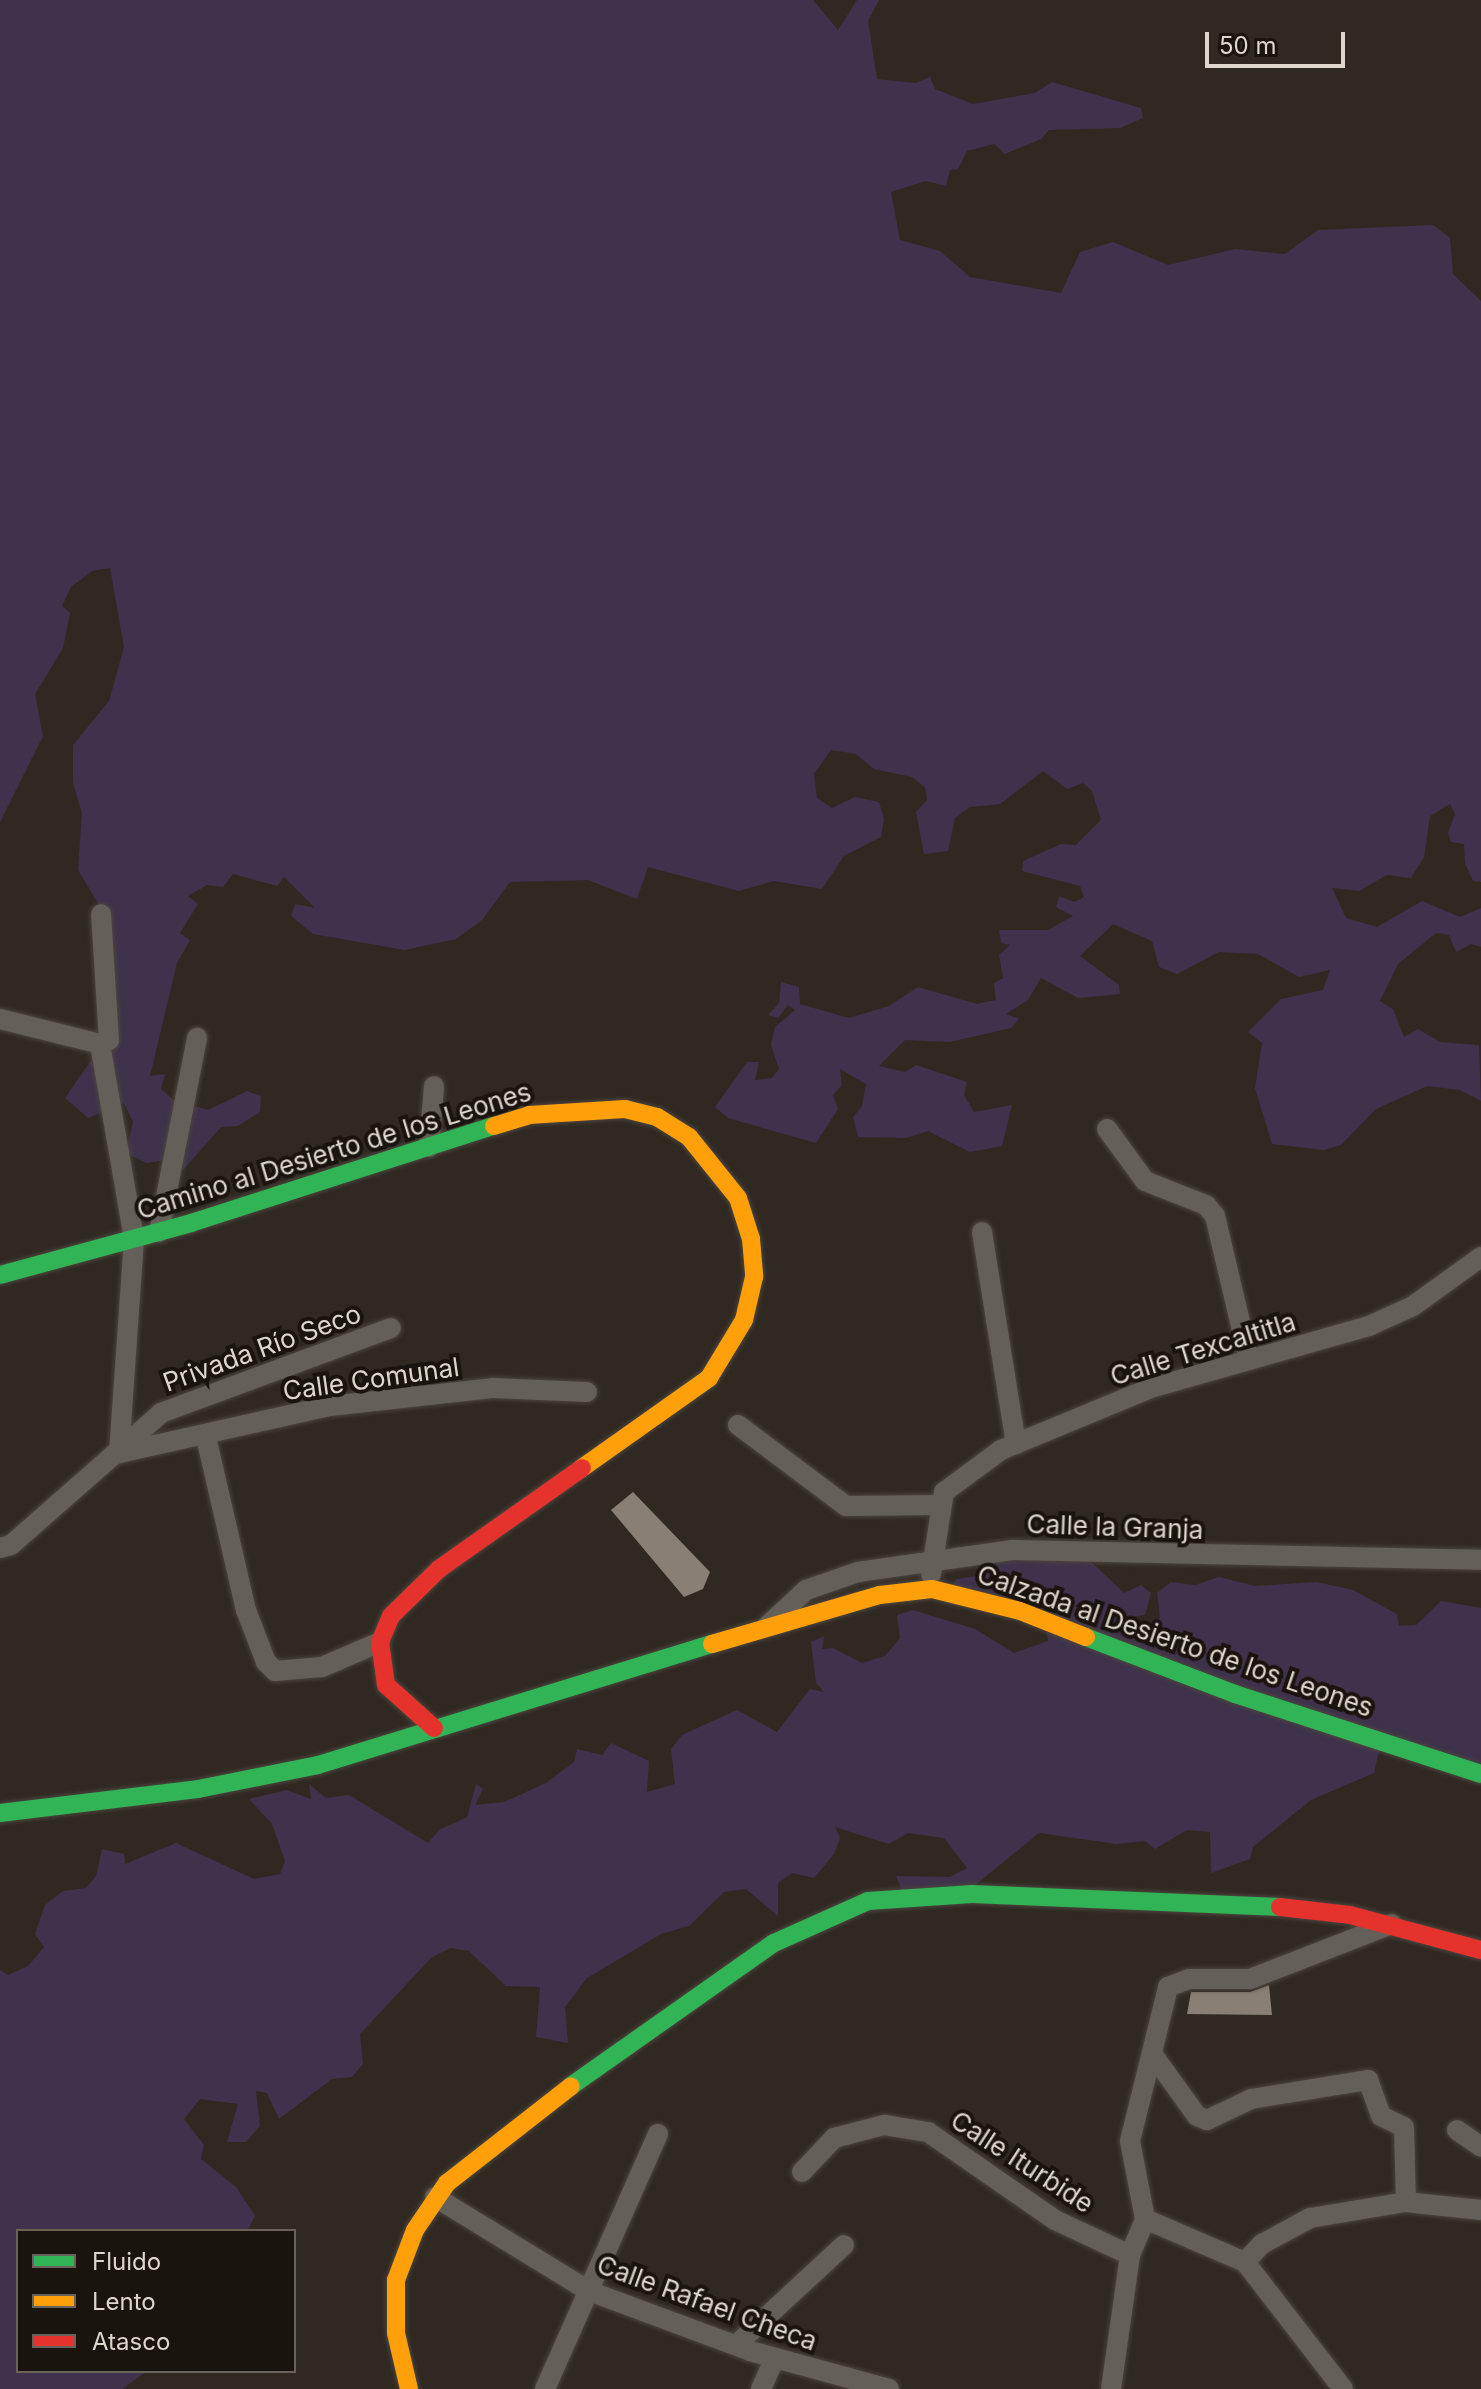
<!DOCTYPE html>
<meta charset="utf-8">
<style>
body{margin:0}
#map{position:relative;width:1481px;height:2389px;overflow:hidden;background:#302922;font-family:Inter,sans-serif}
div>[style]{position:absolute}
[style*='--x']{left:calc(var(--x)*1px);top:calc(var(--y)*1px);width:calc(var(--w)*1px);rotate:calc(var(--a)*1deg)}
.green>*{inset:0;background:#3f324c}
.building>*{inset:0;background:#897f74}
.roads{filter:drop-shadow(0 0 2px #4b453e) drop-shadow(0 0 2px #4b453e)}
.street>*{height:20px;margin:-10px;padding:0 10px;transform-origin:10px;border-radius:10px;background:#645f58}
.fast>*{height:18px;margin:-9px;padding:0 9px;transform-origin:9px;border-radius:9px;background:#30b455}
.slow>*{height:18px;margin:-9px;padding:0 9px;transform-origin:9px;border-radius:9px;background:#ff9f0a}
.jam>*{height:18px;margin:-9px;padding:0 9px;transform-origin:9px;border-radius:9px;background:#e5322d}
span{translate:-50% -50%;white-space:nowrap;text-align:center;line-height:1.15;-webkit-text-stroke:8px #19140d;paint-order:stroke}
.street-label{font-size:26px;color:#ded6cd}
.legend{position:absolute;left:16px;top:2229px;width:280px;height:144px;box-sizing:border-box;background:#19140d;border:2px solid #68625a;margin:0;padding:10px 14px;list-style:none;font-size:24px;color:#ded6cd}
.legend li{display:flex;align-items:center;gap:16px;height:40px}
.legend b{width:40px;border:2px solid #68625a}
.scale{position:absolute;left:1205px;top:32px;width:140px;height:36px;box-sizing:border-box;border:4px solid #ded6cd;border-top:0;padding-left:10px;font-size:24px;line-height:28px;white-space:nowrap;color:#ded6cd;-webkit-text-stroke:6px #19140d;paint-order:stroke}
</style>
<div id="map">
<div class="green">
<div style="clip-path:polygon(0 0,813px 0,838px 30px,857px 0,879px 0,868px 21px,877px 79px,916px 83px,930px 77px,935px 89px,973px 104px,1035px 93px,1052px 82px,1141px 108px,1143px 118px,1120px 128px,1049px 130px,1041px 139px,1005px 154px,994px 144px,967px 151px,958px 169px,950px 170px,946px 186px,926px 181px,891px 192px,900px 240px,940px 251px,970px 277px,1061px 293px,1080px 252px,1113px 242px,1168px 265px,1235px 249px,1285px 254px,1318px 230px,1433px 225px,1450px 238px,1453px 274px,1481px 301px,1481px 882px,1473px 881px,1465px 863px,1464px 844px,1451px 842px,1448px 833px,1455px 814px,1450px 804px,1430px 816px,1424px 857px,1411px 878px,1387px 875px,1359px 891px,1332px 888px,1346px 918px,1377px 927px,1422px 901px,1460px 917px,1481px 908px,1481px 947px,1471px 944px,1456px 952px,1449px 935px,1436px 933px,1398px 964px,1380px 1001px,1393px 1009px,1404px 1037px,1418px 1029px,1440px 1042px,1479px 1045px,1481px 1101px,1460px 1090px,1427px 1086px,1376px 1109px,1341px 1145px,1324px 1150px,1272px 1144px,1255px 1088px,1262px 1043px,1248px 1032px,1281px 999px,1323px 990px,1330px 970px,1299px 977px,1258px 954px,1219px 952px,1177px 974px,1159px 967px,1152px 941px,1113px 924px,1080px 956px,1119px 985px,1120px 994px,1078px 998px,1041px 978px,1028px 1000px,1006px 1014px,1019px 1019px,1011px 1028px,950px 1042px,905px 1040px,879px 1066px,905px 1072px,916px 1065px,967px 1082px,964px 1095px,974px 1112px,1012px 1105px,1002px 1146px,970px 1152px,928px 1131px,906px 1138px,858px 1137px,853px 1117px,862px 1106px,866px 1084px,840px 1069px,842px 1085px,833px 1095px,838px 1109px,816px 1143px,728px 1118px,715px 1107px,747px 1062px,759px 1062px,755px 1080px,772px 1078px,779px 1069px,771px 1045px,775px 1027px,795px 1010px,788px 1005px,778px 1018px,768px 1015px,779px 1003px,781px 982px,799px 987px,800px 1004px,849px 1018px,889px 1006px,918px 987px,977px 1004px,996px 1000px,994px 983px,1003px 978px,999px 955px,1010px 945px,1001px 943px,999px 930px,1048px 930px,1073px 916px,1056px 907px,1059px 896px,1074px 902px,1084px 897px,1080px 886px,1022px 871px,1023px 861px,1061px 844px,1076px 845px,1101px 820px,1092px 791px,1083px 783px,1067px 789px,1043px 771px,1000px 804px,970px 807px,955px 818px,948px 851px,924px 854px,916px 812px,927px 800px,925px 787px,912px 777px,874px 769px,856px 754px,831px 750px,814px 774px,817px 798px,832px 808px,855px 797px,879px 802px,884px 819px,881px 837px,844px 856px,822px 889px,774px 881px,739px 891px,648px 867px,637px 899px,588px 880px,510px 882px,482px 920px,456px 939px,405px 950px,313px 934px,291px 916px,295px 904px,315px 908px,284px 877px,277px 886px,233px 874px,223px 887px,207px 885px,188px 896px,198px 904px,180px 933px,190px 940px,177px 963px,150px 1076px,165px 1074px,161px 1089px,172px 1099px,208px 1110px,247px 1091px,261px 1096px,260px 1112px,238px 1126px,221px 1127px,182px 1171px,167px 1160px,146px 1163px,126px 1153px,133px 1122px,124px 1103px,88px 1118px,65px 1098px,114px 1027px,102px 972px,94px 966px,107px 918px,78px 870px,82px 813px,73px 783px,73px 745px,109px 701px,124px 647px,110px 568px,92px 571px,71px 587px,62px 606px,70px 613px,63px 648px,35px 694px,43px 736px,0 822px)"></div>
<div style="clip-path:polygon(1050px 1545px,1082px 1553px,1124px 1593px,1141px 1585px,1151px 1593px,1145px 1615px,1128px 1617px,1134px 1632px,1160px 1618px,1157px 1593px,1171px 1582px,1195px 1585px,1219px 1577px,1255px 1586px,1317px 1582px,1353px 1590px,1397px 1614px,1399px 1626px,1416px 1625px,1441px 1601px,1481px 1608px,1481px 1767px,1379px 1751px,1374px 1773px,1311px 1800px,1253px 1847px,1250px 1859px,1211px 1873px,1210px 1832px,1187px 1830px,1155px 1849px,1145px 1841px,1116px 1844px,1039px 1833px,974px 1886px,902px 1891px,896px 1876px,950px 1877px,967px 1868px,944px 1838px,908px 1833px,889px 1844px,835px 1827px,840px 1838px,834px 1854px,814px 1878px,792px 1873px,778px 1883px,778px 1916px,746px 1889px,724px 1892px,689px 1926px,661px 1934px,587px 1978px,565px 2007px,568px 2043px,536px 2037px,540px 1987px,506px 1986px,469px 1951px,451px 1948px,432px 1957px,360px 2034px,363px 2064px,352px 2077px,332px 2079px,279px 2119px,267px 2093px,256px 2091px,260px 2126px,246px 2142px,227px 2142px,238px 2104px,200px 2099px,184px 2119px,204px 2145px,201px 2159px,236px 2187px,255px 2216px,247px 2231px,18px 2231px,18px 2371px,147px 2371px,122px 2389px,0 2389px,0 1970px,8px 1975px,28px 1966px,44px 1947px,35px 1934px,45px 1905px,63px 1891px,86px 1888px,96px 1876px,102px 1849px,124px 1854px,125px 1864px,176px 1843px,254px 1879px,280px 1874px,285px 1861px,272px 1824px,249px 1799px,287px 1790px,311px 1799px,309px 1784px,326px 1798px,349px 1795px,428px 1843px,439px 1830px,467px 1817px,476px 1784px,483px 1789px,475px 1805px,504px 1802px,546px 1783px,574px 1762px,577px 1749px,602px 1755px,611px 1743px,649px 1761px,647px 1792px,675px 1784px,671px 1749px,682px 1735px,737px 1710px,777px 1732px,810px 1689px,824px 1692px,816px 1683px,811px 1642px,824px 1636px,822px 1649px,833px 1648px,862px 1663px,885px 1656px,900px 1638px,897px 1615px,913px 1610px,975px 1629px,1014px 1653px,1048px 1641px,1043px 1608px,945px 1598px,956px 1579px,977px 1576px,994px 1562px,1017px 1560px)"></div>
</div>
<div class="building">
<div style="clip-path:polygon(633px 1492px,710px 1572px,703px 1589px,684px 1597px,611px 1510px)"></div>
<div style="clip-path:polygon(1269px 1985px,1272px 2015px,1187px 2014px,1191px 1992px,1250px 1992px)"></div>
</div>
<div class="roads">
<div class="street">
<div style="--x:0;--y:1019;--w:103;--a:14"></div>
<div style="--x:100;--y:1044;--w:10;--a:-24"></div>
<div style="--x:109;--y:1040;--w:126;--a:-93.6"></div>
<div style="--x:100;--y:1044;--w:198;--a:80.1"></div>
<div style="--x:134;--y:1239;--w:215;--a:94"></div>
<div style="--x:1107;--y:1129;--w:64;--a:53.8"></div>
<div style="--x:1145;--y:1181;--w:66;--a:21.5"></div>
<div style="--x:1206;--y:1205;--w:14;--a:51"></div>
<div style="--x:1215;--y:1216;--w:148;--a:76.7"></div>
<div style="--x:429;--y:1147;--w:61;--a:-85.3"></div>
<div style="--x:159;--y:1232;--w:198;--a:-78.9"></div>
<div style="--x:982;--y:1232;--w:215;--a:80.9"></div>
<div style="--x:738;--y:1425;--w:135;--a:36.9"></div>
<div style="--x:846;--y:1506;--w:92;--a:-0.6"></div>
<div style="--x:206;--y:1437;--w:178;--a:77"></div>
<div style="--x:246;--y:1610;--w:56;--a:69"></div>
<div style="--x:266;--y:1662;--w:13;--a:45"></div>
<div style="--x:275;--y:1671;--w:47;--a:-4.9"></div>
<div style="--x:322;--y:1667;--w:63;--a:-23.3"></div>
<div style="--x:119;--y:1453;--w:216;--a:-12.6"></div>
<div style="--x:330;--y:1406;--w:163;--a:-6.3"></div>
<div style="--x:492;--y:1388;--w:95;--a:2.4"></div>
<div style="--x:0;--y:1548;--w:11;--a:-15"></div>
<div style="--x:11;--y:1545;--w:200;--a:-41.3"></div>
<div style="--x:161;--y:1413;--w:245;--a:-20.3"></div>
<div style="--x:931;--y:1574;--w:83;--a:-81"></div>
<div style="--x:944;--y:1492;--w:71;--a:-36.4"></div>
<div style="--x:1001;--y:1450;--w:162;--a:-22.5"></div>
<div style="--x:1151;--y:1388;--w:227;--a:-15.9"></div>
<div style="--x:1369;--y:1326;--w:48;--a:-24.4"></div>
<div style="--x:1413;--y:1306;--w:84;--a:-35.8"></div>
<div style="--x:766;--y:1627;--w:54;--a:-42.8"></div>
<div style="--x:806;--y:1590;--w:55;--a:-19.1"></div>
<div style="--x:858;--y:1572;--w:156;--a:-8.1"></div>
<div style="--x:1012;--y:1550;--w:469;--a:1.2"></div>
<div style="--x:1153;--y:2055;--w:75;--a:54.2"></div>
<div style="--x:1197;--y:2116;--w:11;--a:22"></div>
<div style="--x:1207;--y:2120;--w:49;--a:-25.5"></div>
<div style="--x:1251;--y:2099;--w:119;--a:-9.2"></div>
<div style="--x:1368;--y:2080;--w:38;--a:70"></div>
<div style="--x:1381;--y:2116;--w:25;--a:26"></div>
<div style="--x:1404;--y:2127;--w:75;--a:88.5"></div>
<div style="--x:1457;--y:2130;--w:29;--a:35"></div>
<div style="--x:802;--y:2172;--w:47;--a:-46.7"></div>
<div style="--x:834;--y:2138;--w:52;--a:-14.6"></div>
<div style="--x:884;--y:2125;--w:45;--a:9"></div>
<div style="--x:928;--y:2132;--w:155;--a:34.7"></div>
<div style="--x:1055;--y:2220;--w:83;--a:25"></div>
<div style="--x:435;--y:2197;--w:180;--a:31.4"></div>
<div style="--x:589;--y:2291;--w:172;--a:20.4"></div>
<div style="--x:750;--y:2351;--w:144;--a:15.3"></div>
<div style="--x:1145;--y:2219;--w:79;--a:-100.9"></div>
<div style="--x:1130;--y:2141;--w:159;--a:-76.1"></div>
<div style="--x:1168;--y:1987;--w:22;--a:-21"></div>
<div style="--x:1189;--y:1979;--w:61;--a:0"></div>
<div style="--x:1250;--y:1979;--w:152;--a:-21.2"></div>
<div style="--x:1145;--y:2219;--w:109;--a:23.3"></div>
<div style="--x:1245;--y:2262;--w:160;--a:52.3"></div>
<div style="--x:1245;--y:2262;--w:25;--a:-47"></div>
<div style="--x:1262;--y:2244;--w:55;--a:-28.4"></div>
<div style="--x:1310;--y:2218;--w:97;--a:-9.5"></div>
<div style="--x:1406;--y:2202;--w:75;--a:6.1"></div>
<div style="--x:736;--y:2345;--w:147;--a:-42.8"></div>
<div style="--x:545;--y:2389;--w:279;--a:-66.1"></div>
<div style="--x:761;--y:2389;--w:34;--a:-66"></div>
<div style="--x:1111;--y:2389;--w:135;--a:-81.9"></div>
<div style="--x:1130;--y:2255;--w:39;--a:-67"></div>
</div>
<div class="fast">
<div style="--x:0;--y:1275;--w:198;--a:-15.2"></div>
<div style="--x:191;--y:1223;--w:318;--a:-17.8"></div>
<div style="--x:1086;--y:1637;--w:160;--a:20.9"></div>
<div style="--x:1235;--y:1694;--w:259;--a:18"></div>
<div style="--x:0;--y:1813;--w:199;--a:-6.9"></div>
<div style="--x:198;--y:1789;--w:122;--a:-11.3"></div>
<div style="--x:318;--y:1765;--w:412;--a:-17.1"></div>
<div style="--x:571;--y:2086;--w:248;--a:-35.2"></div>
<div style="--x:774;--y:1943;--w:103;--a:-24.1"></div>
<div style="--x:868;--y:1901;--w:104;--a:-3.9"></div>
<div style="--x:972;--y:1894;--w:308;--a:2.4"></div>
</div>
<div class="slow">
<div style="--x:494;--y:1126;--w:37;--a:-17"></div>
<div style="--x:529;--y:1115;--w:96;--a:-3.6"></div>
<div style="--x:625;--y:1109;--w:33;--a:14"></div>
<div style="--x:657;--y:1117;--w:38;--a:32"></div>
<div style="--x:689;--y:1137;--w:78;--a:51.2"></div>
<div style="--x:738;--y:1198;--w:43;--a:72.4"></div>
<div style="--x:751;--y:1239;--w:38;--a:85"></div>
<div style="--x:754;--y:1277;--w:44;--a:103.1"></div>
<div style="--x:744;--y:1320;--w:68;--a:121.1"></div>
<div style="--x:709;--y:1378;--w:156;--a:144.7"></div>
<div style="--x:712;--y:1644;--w:175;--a:-16.3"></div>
<div style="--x:880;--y:1595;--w:52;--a:-6.6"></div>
<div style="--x:932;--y:1589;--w:91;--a:14"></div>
<div style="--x:1020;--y:1611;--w:71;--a:21.5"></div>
<div style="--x:409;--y:2389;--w:57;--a:-103.1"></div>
<div style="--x:396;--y:2333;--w:53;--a:-90"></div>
<div style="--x:396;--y:2280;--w:53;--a:-69.2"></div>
<div style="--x:415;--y:2230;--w:57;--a:-55.8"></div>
<div style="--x:447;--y:2183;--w:157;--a:-38"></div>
</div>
<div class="jam">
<div style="--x:434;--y:1728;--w:64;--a:-138.1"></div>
<div style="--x:386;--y:1685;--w:43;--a:-97.9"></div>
<div style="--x:380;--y:1642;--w:28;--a:-67"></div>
<div style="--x:391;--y:1616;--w:67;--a:-44.4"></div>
<div style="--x:439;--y:1569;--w:175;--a:-35.2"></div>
<div style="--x:1280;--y:1907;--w:70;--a:6.5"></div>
<div style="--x:1350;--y:1915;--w:136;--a:15"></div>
</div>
</div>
<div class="street-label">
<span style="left:334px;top:1151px;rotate:-17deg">Camino al Desierto de los Leones</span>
<span style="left:262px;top:1348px;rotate:-20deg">Privada Río Seco</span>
<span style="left:1203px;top:1349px;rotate:-17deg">Calle Texcaltitla</span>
<span style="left:371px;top:1379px;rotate:-8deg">Calle Comunal</span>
<span style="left:1115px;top:1527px;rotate:2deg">Calle la Granja</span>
<span style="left:1175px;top:1641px;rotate:19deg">Calzada al Desierto de los Leones</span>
<span style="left:1022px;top:2162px;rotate:33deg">Calle Iturbide</span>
<span style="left:707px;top:2303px;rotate:20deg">Calle Rafael Checa</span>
</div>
<ul class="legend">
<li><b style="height:10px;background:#30b455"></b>Fluido</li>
<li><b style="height:10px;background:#ff9f0a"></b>Lento</li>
<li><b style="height:10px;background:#e5322d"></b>Atasco</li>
</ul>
<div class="scale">50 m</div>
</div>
